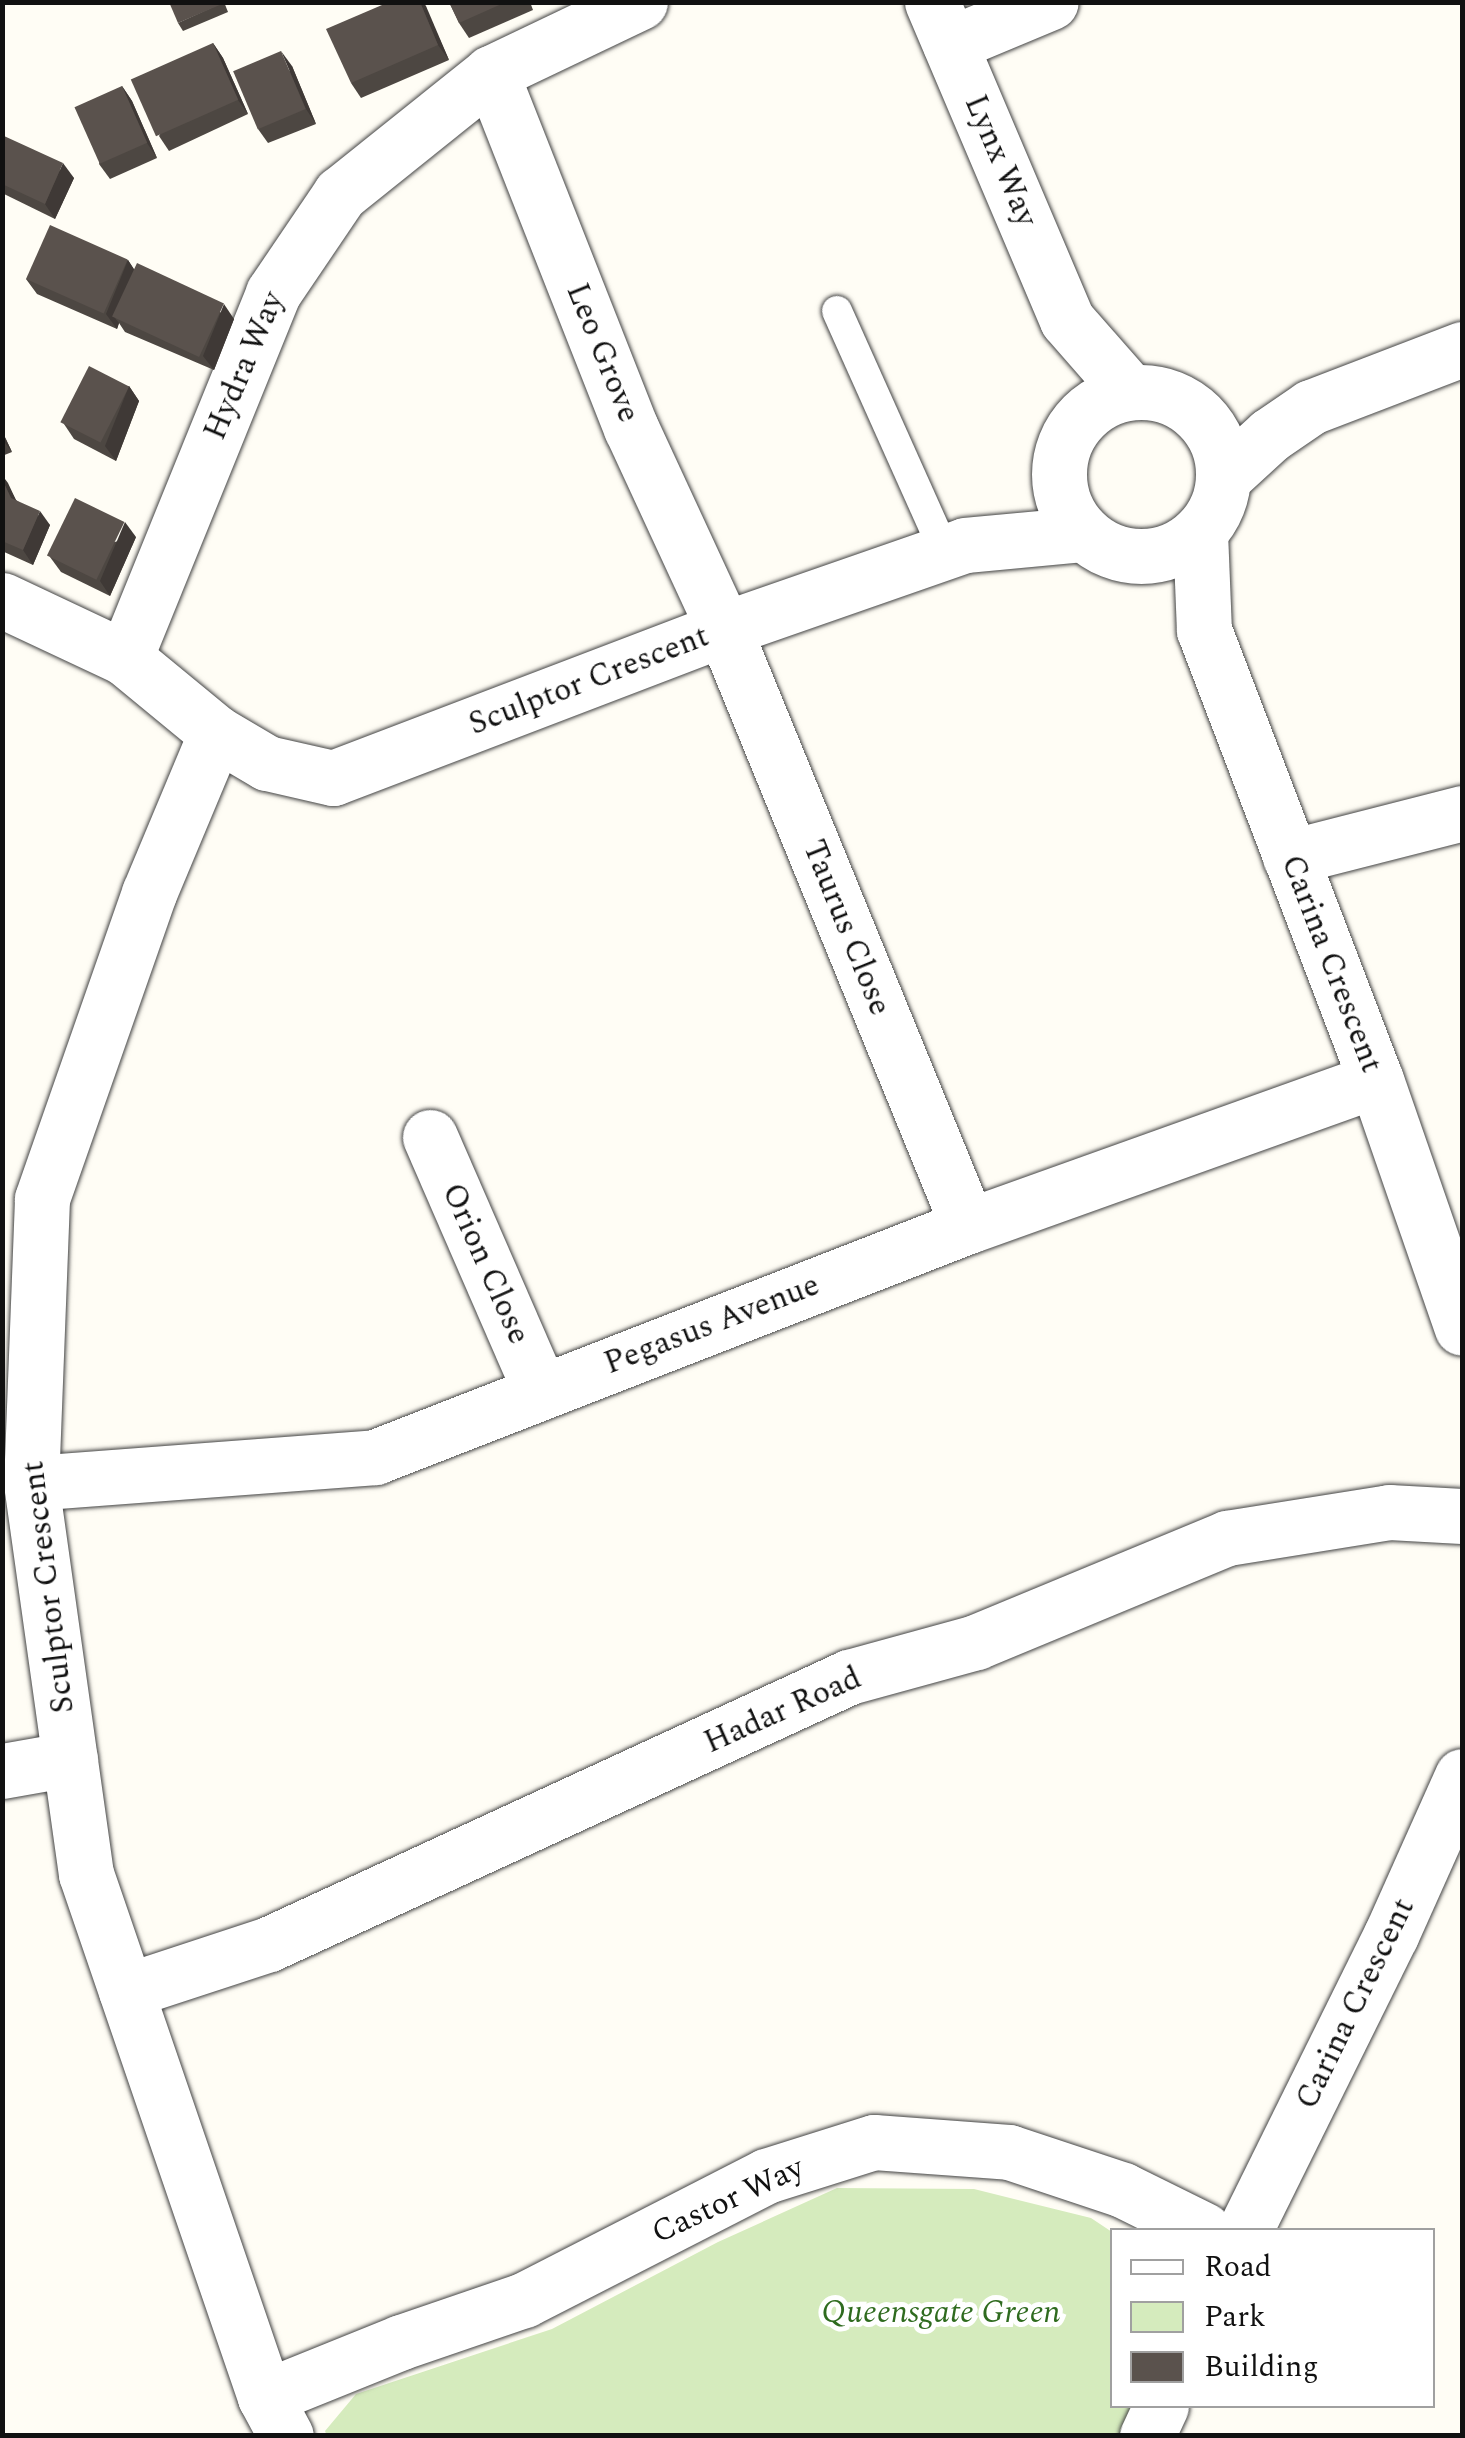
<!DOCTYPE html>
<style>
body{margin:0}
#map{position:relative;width:1465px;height:2438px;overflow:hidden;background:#fffdf5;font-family:Spectral,serif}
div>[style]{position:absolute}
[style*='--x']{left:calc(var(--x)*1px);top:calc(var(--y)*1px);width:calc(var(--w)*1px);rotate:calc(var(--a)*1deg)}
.green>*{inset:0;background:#d5ebbd}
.roads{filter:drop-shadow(0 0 2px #444) drop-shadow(0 0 2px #444)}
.service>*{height:30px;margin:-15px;padding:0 15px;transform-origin:15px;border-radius:15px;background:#fff}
.minor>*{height:55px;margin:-27.5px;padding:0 27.5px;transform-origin:27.5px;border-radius:27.5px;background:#fff}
.minor>.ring{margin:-27.5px;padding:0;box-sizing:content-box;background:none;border:55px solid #fff;border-radius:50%}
.wall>*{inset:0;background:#4d4742}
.shaded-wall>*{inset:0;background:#3f3936}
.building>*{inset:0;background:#5a524d;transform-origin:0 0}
span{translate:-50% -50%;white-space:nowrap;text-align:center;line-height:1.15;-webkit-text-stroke:10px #fff;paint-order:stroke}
.street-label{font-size:32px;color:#111}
.park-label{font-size:32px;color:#2f6b1f;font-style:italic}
.frame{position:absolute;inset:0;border:5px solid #111;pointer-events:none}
.legend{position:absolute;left:1110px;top:2228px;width:325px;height:180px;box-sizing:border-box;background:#fff;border:2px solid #a0a0a0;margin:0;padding:12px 18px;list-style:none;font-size:30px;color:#111}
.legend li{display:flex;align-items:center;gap:20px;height:50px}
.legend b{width:50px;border:2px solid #a0a0a0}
</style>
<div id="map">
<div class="green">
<div style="clip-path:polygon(837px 2188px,974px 2189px,1091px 2218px,1112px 2232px,1112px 2406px,1161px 2406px,1147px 2436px,327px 2436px,325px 2431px,356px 2394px,552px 2329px,718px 2242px)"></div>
</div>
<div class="roads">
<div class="service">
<div style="--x:837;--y:311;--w:265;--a:65.9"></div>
</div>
<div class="minor">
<div style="--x:932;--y:2;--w:345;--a:67"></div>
<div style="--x:1067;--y:320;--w:96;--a:48.8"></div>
<div style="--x:950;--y:44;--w:109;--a:-22.6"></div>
<div style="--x:491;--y:73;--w:382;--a:68.5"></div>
<div style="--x:631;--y:428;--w:221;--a:65.2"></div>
<div style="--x:724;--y:629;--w:645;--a:67.77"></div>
<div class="ring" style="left:1059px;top:392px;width:109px;height:109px"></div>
<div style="--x:1223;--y:478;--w:64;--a:-42.5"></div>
<div style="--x:1270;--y:435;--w:50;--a:-34.3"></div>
<div style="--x:1311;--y:407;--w:162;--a:-21"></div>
<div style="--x:1200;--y:532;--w:98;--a:87.7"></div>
<div style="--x:1204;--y:630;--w:482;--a:69.1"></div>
<div style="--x:1376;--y:1080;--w:262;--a:70.9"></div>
<div style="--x:2;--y:600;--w:136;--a:25.2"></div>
<div style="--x:125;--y:658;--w:118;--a:39.5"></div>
<div style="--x:216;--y:733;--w:59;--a:30.5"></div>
<div style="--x:267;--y:763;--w:68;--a:12.8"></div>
<div style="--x:333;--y:778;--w:418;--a:-20.9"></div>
<div style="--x:724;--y:629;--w:255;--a:-19.2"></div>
<div style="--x:965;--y:545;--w:120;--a:-5.3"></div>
<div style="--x:125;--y:658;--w:394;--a:-67.9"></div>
<div style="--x:273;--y:293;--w:120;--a:-55.9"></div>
<div style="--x:340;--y:194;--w:193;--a:-38.7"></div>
<div style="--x:491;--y:73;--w:165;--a:-25.5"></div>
<div style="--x:216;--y:733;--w:173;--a:112.7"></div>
<div style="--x:149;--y:893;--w:324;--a:109.3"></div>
<div style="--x:42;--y:1199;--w:284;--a:92.2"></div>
<div style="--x:31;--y:1483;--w:395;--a:82"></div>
<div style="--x:86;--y:1874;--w:553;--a:71.11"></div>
<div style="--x:265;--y:2397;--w:44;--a:61.7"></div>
<div style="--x:1290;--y:857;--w:178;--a:-14.3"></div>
<div style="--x:430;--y:1137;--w:278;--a:66.5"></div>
<div style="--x:31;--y:1483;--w:345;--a:-4.3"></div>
<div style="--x:375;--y:1457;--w:636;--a:-21.28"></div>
<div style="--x:968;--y:1226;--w:433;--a:-19.7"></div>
<div style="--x:2;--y:1771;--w:69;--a:-10"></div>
<div style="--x:126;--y:1991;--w:151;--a:-18.2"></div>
<div style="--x:269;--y:1944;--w:639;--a:-24.72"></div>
<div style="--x:849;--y:1677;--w:132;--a:-15.4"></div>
<div style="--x:976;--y:1642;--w:272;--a:-22.5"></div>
<div style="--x:1227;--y:1538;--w:164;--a:-9.1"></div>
<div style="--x:1389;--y:1512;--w:73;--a:3.1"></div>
<div style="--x:1245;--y:2230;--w:329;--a:-63.7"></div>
<div style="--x:1391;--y:1935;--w:174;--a:-65.9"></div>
<div style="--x:265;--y:2397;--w:147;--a:-22"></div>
<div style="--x:401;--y:2342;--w:130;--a:-18.9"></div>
<div style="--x:524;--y:2300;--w:272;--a:-27.1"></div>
<div style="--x:766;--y:2176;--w:113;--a:-17.5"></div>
<div style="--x:874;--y:2142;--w:135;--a:4.2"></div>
<div style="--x:1009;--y:2152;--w:120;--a:18.4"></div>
<div style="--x:1123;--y:2190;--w:90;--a:26.3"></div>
<div style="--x:1147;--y:2436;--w:33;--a:-65"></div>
</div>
</div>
<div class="wall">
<div style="clip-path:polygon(224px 2px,228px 12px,183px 31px,178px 23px)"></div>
<div style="clip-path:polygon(389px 2px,423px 2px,449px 60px,361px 98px,351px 83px)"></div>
<div style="clip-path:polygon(449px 2px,530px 2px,533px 10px,469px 38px,459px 23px)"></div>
<div style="clip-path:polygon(213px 43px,223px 58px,248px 114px,169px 151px,159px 136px)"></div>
<div style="clip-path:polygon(292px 66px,316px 124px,268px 143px,258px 129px)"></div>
<div style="clip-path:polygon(122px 86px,132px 101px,157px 158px,110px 179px,99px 164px)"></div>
<div style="clip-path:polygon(2px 139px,74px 178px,55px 219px,2px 193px)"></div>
<div style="clip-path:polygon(128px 260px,134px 270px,234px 319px,214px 370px,125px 332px,119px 323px,117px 329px,37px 294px,26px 279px)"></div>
<div style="clip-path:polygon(129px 386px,139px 401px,116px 461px,74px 439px,64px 424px)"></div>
<div style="clip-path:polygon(2px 431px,12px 452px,2px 456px)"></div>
<div style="clip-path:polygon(2px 475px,16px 500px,50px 525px,33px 565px,2px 551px)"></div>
<div style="clip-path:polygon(136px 537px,110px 596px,61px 572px,50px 557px)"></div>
</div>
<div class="shaded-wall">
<div style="clip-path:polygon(420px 2px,423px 2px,426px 6px,449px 60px,438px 45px)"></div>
<div style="clip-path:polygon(213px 43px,223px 58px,248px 114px,238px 100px)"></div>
<div style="clip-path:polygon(281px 51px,292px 66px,316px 124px,306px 109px)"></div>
<div style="clip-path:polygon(122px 86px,132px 101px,157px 158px,147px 143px)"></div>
<div style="clip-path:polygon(63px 163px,74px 178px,55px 219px,45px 204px)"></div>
<div style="clip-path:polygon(128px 260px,138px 275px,115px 318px,119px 323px,117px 329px,106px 314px)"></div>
<div style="clip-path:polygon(224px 304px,234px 319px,214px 370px,203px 356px)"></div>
<div style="clip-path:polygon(129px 386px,139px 401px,116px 461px,105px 446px)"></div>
<div style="clip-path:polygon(2px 431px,12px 452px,2px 439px)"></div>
<div style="clip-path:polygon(2px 475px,8px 483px,22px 513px,11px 498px,2px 479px)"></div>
<div style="clip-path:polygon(40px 511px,50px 525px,33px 565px,23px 550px)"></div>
<div style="clip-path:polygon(125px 522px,136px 537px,110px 596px,100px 581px)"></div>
</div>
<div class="building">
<div style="clip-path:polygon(169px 2px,222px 2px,222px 4px,178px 23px)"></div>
<div style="clip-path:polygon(389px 2px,420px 2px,438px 45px,351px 83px,326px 29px)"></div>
<div style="clip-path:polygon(449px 2px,506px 2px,459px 23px)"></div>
<div style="left:213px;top:43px;width:62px;height:90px;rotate:66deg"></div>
<div style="left:281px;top:51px;width:63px;height:52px;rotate:67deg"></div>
<div style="left:122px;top:86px;width:62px;height:52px;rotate:66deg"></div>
<div style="clip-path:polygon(4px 136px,63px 163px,45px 204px,2px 184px)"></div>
<div style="left:50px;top:225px;width:85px;height:59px;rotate:24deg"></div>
<div style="left:137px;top:263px;width:96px;height:59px;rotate:25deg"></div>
<div style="left:89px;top:366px;width:45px;height:63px;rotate:27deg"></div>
<div style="clip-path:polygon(2px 479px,11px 498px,40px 511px,23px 550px,2px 541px)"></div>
<div style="left:75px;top:498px;width:55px;height:64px;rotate:26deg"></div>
</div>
<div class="street-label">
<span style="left:1000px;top:161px;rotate:67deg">Lynx Way</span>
<span style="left:602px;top:353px;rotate:68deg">Leo Grove</span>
<span style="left:245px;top:366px;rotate:-67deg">Hydra Way</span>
<span style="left:589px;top:681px;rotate:-21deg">Sculptor Crescent</span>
<span style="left:846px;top:928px;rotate:68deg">Taurus Close</span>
<span style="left:1331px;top:964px;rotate:69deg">Carina Crescent</span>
<span style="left:485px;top:1264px;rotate:66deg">Orion Close</span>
<span style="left:712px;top:1325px;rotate:-21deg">Pegasus Avenue</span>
<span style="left:49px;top:1587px;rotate:-97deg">Sculptor Crescent</span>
<span style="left:783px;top:1711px;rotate:-24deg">Hadar Road</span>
<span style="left:1356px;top:2004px;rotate:-64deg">Carina Crescent</span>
<span style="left:728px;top:2201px;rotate:-25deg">Castor Way</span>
</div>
<div class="park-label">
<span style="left:941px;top:2313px">Queensgate Green</span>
</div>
<div class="frame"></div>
<ul class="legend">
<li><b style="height:12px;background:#fff"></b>Road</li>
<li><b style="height:28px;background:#d5ebbd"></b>Park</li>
<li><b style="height:28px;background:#5a524d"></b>Building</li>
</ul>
</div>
